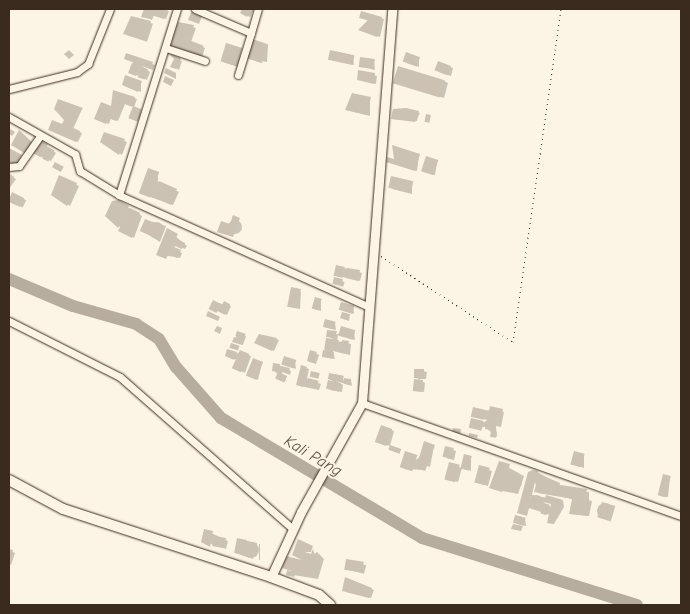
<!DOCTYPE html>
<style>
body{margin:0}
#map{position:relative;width:690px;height:614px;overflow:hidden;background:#fcf5e5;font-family:"Comic Neue",sans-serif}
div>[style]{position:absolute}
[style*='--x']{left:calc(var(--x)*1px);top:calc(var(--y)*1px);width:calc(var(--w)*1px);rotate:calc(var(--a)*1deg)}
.shadow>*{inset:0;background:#0003;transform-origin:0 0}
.round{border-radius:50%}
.river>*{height:12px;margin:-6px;padding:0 6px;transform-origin:6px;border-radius:6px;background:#b7ad9e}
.building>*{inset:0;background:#ccc2b3;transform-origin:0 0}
.path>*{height:1px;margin-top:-0.5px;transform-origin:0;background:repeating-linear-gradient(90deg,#3b2a1e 0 1px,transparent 0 5px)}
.roads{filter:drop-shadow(0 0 1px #3b2a1e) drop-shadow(0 0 1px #3b2a1e)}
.minor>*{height:7px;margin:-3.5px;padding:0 3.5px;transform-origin:3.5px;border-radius:3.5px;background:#fcf5e5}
.tertiary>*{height:9px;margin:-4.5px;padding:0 4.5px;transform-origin:4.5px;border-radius:4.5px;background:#fcf5e5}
.secondary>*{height:10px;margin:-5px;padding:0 5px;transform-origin:5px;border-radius:5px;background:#fcf5e5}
span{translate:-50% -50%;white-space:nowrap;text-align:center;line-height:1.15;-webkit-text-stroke:4px #fcf5e5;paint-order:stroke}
.water-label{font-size:16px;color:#605144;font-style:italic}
.frame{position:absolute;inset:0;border:10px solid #3b2a1e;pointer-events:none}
</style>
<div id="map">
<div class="shadow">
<div style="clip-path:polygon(145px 9px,164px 9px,169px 11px,166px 19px,154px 15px,152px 20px,143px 16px)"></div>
<div style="clip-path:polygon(243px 9px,254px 9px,250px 17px,241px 13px)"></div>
<div style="clip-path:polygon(193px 12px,202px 16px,199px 24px,192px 21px)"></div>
<div style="clip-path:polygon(362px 13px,384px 19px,380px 37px,362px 31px,369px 21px,361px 18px)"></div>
<div style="left:132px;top:17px;width:22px;height:19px;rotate:18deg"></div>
<div style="clip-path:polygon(179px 24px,196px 28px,191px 42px,205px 48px,202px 57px,172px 49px)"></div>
<div style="clip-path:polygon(268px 45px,267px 62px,249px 59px)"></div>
<div style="clip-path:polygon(241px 49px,238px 67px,223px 62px)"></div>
<div style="clip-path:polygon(127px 55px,155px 65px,153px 70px,142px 66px,150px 72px,147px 80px,130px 72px,133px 62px)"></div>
<div style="clip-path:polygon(169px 55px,182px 61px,179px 70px,172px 66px,175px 59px)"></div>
<div style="clip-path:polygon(353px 56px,354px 65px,332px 60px)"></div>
<div style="clip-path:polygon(419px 58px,419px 67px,407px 63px)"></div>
<div style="clip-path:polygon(374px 60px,375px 70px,359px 66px)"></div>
<div style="clip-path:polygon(439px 63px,453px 68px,451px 76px,439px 72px)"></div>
<div style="clip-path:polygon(359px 72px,377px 76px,376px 84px,360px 80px)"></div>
<div style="clip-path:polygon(444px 81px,448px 83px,444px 98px,399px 84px)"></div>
<div style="clip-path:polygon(141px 82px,141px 92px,126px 86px)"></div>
<div style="clip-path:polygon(114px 92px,137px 99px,134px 107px,142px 112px,138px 122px,129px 117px,134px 107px,125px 104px,118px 121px,111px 118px,109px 124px,98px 120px,112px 108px)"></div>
<div style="clip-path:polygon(370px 99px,370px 116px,347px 110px)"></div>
<div style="clip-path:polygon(82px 109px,73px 129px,82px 133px,78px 142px,52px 131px)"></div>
<div style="clip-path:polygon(415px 112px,420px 113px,415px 122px,392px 119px)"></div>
<div style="clip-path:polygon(40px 141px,56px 153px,51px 161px,34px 153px)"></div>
<div style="clip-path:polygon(102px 142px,124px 141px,127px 142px,122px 155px)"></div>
<div style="clip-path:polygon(419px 155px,417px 171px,390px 162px,396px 161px)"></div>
<div style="clip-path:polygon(437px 161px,435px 175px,425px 172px)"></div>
<div style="clip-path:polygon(158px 174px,158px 182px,179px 192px,173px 205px,142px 194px)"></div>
<div style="clip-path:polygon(9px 175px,16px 179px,9px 189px)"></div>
<div style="clip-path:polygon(60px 177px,79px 186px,70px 206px,52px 195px)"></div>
<div style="clip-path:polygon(412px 183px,412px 194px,392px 189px)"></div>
<div style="left:12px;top:193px;width:16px;height:8px;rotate:27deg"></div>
<div style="clip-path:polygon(119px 202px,142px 216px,134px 238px,106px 216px)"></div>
<div class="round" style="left:228px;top:220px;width:14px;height:14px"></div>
<div style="clip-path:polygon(146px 220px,166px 226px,160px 242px,141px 230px)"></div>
<div style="clip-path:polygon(169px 231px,187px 246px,185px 249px,176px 245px,174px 248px,182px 253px,180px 258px,158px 254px)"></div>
<div style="clip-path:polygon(345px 268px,362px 273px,360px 281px,338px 276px)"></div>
<div style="left:335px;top:279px;width:10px;height:5px;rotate:17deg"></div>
<div style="clip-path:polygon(301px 291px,300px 309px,291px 307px)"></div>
<div style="clip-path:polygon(321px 301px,321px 311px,315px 309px)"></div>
<div style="clip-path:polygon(213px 302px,231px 306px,227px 315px,210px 308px)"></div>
<div style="clip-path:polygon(353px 307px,354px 314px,342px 310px)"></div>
<div style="clip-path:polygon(335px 323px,336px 330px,324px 327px)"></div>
<div style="clip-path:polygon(354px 331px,355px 340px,338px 335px,337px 341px,351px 344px,350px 355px,333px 351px,335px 359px,323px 356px,327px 339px,335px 340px,327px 336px)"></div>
<div style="clip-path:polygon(238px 333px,246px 336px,243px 345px,234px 341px)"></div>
<div style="clip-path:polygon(259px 335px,279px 340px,274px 351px,256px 343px)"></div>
<div style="clip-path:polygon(311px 351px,319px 355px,316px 364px,310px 362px)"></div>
<div style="clip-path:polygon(240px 352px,251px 356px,245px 373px,237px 369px,237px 360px,229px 357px)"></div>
<div style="clip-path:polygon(295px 361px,296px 369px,285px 365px)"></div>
<div style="clip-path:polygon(262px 363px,258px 380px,250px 377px)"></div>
<div style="clip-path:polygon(279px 365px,291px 371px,290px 375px,281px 371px,287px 382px,273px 370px)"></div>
<div style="clip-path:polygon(302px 367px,309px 369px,307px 379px,321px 384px,319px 390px,300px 386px)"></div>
<div style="clip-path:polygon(415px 370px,427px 372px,426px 379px,419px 379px,425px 383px,424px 392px,414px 390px,421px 381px,415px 377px)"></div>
<div style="clip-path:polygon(329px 379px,351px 380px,352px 386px,336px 381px,343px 385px,342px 392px,330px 390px,336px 383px)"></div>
<div style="clip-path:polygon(474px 409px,504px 412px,501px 427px,496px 426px,497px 437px,485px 427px,473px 428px,488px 420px,473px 417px)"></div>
<div style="clip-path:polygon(382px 427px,394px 431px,390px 446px,380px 443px)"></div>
<div style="clip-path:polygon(434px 446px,430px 467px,417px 462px,426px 470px,404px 469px)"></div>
<div style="clip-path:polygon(446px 447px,456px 451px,454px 460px,446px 458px)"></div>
<div style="clip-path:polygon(584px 455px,584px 468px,574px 465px)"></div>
<div style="clip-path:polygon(471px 457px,471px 471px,462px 468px,458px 482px,448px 480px,450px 464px,462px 468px)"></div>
<div style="clip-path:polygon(500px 463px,524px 476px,518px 494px,493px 489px)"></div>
<div style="clip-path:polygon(480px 467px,492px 471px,488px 486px,478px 483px)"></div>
<div style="clip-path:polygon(evenodd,537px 472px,562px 486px,589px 492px,589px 516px,571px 514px,573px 499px,538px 493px,535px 482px,532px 495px,563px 501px,564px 507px,554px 524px,548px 522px,550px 515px,529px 508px,527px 516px,521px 514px,528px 496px,533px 499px,525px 493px,537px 472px,545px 501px,552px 504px,552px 507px,544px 505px,545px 501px)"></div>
<div style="clip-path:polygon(670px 477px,668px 497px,661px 496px)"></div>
<div style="left:602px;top:502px;width:14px;height:16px;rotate:17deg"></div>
<div style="clip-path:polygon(525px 519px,526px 526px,517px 524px)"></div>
<div style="clip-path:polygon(205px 530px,228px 541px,226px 549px,203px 541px)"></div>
<div style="clip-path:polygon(238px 539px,257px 543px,253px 559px,235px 553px)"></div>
<div style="left:259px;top:544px;width:1px;height:16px"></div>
<div style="clip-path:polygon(296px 546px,311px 556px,317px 552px,324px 559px,318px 579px,287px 574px,307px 562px)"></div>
<div style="clip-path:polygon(9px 550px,15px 553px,11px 565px,9px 564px)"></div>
<div style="left:347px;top:560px;width:20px;height:9px;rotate:15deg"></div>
<div style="clip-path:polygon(346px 578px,374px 590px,371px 598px,347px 592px)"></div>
</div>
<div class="river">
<div style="--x:9;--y:279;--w:69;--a:22.9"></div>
<div style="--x:73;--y:306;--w:66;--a:15.9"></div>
<div style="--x:136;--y:324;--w:27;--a:33"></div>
<div style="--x:159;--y:339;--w:33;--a:59"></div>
<div style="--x:176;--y:367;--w:68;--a:48.6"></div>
<div style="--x:221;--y:418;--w:234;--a:30.8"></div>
<div style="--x:422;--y:538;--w:225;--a:17.3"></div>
</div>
<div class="building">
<div style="clip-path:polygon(144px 9px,167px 9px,164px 19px,151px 15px,150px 19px,141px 17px)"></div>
<div style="clip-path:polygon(242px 9px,251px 9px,247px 17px,240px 13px)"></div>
<div style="clip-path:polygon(192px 10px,200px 14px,197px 23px,188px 20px)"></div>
<div style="clip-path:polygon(361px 11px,382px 17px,377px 37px,358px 30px,368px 20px,359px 18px)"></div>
<div style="clip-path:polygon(131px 16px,151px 21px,145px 40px,123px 34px)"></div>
<div style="clip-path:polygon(178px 22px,194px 25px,190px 39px,181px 36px,185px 39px,180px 52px,169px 48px)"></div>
<div style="left:249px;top:38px;width:20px;height:20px;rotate:18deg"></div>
<div style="left:186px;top:39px;width:19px;height:12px;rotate:21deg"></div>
<div style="left:226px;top:43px;width:17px;height:19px;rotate:17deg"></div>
<div style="clip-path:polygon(69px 50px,74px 55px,69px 59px,64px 54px)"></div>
<div style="left:330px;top:50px;width:25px;height:10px;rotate:12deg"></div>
<div style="left:406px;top:52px;width:15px;height:10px;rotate:20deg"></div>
<div style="clip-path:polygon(126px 53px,153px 62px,151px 69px,124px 59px)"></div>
<div style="clip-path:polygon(169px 53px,181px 58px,176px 69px,170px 67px,174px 59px)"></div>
<div style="left:360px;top:57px;width:15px;height:10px;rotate:8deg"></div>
<div style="left:438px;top:61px;width:14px;height:10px;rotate:21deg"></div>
<div style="clip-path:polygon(132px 63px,139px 66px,136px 76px,128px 73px)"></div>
<div style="left:398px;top:66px;width:49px;height:18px;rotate:17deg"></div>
<div style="left:141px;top:67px;width:7px;height:11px;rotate:16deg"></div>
<div style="clip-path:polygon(166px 68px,176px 73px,176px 79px,164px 73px)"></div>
<div style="clip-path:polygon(358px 70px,375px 73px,374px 84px,357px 80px)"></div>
<div style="clip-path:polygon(125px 75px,142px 81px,138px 92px,122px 85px)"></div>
<div style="clip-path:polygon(165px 76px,174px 80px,171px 86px,163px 82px)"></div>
<div style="clip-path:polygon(113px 90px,135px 97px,132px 107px,123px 103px,116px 121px,108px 118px,106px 124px,94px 119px,101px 102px,111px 106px)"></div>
<div style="clip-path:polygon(352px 93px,371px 97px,367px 115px,345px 110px)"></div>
<div style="clip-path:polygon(58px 99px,83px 108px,71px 127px,80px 131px,76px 142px,48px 130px,52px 120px,62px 124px,64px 120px,54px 109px)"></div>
<div style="left:133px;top:106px;width:9px;height:13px;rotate:21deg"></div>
<div style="clip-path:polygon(406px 108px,419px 111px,417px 121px,391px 119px,393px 109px)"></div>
<div style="left:426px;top:114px;width:5px;height:8px;rotate:11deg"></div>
<div style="clip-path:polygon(10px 129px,15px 132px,12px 136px,9px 134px)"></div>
<div style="clip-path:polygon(19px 130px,32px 142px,26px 154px,11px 145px)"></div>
<div style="clip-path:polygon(104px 132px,125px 139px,119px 155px,100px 142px)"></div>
<div style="left:40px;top:140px;width:9px;height:15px;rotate:27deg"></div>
<div style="clip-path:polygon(392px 145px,420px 154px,415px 171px,386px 162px,387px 157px,394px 159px)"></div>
<div style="left:48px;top:147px;width:7px;height:13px;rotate:27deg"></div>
<div style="clip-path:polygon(9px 148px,22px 155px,16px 166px,9px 162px)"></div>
<div style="left:426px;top:156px;width:13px;height:16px;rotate:18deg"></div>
<div style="left:55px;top:162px;width:10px;height:6px;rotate:29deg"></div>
<div style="left:148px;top:168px;width:12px;height:27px;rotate:20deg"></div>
<div style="clip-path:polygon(9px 173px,14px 177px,9px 187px)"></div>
<div style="clip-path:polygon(59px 175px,77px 183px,67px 206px,51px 195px)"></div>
<div style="left:391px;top:176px;width:23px;height:12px;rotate:13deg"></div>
<div style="clip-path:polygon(159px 181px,177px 189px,171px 205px,160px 200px,163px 192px,159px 200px,152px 197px)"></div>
<div style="clip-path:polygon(12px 192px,24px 198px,20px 207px,9px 202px)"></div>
<div style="clip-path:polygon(119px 200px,129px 206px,118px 228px,105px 216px,112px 201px)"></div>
<div style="clip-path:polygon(130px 208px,140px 213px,132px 238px,118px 231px)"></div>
<div style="clip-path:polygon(233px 215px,240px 218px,233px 237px,217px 232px,221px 221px,230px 224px)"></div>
<div style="left:145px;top:219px;width:10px;height:13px;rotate:24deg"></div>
<div class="round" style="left:148px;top:222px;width:16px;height:16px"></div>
<div style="clip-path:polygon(167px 228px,178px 234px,166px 259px,156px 255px)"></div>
<div style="left:177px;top:239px;width:9px;height:7px;rotate:27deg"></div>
<div style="clip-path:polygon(174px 247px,181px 250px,177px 258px,170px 254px)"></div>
<div style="left:336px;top:265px;width:9px;height:11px;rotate:13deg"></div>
<div style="clip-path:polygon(347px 268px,360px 270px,358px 281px,346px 278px)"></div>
<div style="left:334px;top:277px;width:9px;height:7px;rotate:13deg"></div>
<div style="left:291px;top:287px;width:10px;height:20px;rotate:11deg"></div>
<div style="left:315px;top:297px;width:7px;height:12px;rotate:16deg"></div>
<div style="left:213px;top:300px;width:9px;height:10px;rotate:27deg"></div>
<div style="left:224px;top:301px;width:7px;height:12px;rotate:27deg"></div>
<div style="left:341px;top:302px;width:14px;height:8px;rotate:17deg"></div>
<div style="clip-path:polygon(208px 311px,220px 317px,218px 321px,206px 316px)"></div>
<div style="clip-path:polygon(342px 312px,350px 314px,349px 321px,340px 318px)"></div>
<div style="left:325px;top:319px;width:11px;height:8px;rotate:15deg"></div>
<div style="clip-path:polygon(217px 326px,222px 328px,220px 334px,214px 331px)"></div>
<div style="left:341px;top:326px;width:15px;height:10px;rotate:16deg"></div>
<div style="clip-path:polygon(327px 330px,337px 331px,335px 338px,326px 337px)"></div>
<div style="left:237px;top:331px;width:9px;height:5px;rotate:18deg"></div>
<div style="clip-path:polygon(259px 334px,277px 338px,272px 351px,254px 343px)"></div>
<div style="clip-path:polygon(234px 337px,243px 340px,242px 345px,232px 342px)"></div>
<div style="left:326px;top:338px;width:13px;height:11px;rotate:9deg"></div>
<div style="left:342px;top:340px;width:7px;height:13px;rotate:8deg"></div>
<div style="left:231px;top:343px;width:9px;height:5px;rotate:18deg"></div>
<div style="clip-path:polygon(227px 349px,237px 352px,234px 360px,225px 356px)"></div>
<div style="left:240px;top:350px;width:10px;height:20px;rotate:24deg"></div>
<div style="clip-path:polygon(310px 350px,317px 352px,313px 363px,307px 361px)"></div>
<div style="left:323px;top:350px;width:11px;height:7px;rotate:10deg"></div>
<div style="left:284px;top:356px;width:13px;height:9px;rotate:18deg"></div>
<div style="left:253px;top:358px;width:11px;height:19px;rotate:22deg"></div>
<div style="clip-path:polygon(273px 363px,280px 364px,278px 372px,272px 371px)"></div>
<div style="clip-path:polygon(301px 365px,307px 367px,303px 387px,296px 385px)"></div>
<div style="left:281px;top:366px;width:9px;height:6px;rotate:13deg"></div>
<div style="left:414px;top:369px;width:10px;height:9px"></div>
<div style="left:311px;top:371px;width:9px;height:6px;rotate:13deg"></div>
<div style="left:278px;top:372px;width:10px;height:7px;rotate:24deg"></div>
<div style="left:329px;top:373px;width:15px;height:6px;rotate:11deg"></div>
<div style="left:308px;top:378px;width:11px;height:8px;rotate:15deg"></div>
<div style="clip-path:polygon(344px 378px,351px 379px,350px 385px,344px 384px)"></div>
<div style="left:414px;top:379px;width:9px;height:12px;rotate:6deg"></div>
<div style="left:328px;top:380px;width:13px;height:9px;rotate:13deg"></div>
<div style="clip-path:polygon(490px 406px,503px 409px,499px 426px,494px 425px,493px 430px,485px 429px)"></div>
<div style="left:473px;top:407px;width:13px;height:10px;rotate:13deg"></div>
<div style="left:471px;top:418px;width:13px;height:10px;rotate:13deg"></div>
<div style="left:381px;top:425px;width:12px;height:18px;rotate:20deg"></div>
<div style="left:453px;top:428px;width:8px;height:5px;rotate:7deg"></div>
<div style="left:491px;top:431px;width:6px;height:6px;rotate:9deg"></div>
<div style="clip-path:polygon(469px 433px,478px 435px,477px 438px,469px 436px)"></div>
<div style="clip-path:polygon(424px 441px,435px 445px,425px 471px,416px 468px)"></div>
<div style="left:390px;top:445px;width:12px;height:5px;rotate:20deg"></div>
<div style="left:445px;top:446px;width:9px;height:11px;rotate:13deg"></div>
<div style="left:405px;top:451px;width:13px;height:17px;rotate:18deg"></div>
<div style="left:574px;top:451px;width:11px;height:14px;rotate:15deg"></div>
<div style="left:464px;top:454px;width:8px;height:15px;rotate:14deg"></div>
<div style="clip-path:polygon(499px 461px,510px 464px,502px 492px,489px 488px)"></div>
<div style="left:449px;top:462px;width:11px;height:18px;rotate:15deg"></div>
<div style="left:479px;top:465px;width:11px;height:18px;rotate:15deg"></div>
<div style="clip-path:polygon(533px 470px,538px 471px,524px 515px,517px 513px,528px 472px)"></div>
<div class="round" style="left:504px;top:473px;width:18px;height:18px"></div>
<div style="clip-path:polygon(539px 474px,560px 483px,558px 496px,534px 492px)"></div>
<div style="left:663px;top:474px;width:8px;height:22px;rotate:14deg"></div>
<div style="clip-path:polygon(561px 485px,587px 489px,584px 499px,592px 501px,589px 516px,569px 514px,572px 499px,559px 496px)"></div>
<div class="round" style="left:529px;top:495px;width:14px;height:14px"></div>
<div style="clip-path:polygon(546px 495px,563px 500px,553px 524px,547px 523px,551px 504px,544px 502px)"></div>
<div class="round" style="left:597px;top:503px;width:16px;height:16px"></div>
<div style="left:544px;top:503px;width:6px;height:11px;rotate:18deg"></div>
<div style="left:515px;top:515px;width:11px;height:8px;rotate:15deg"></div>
<div style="clip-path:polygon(513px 524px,523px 526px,521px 531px,511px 529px)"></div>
<div style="clip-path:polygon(204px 529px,213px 531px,210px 547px,201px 542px)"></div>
<div style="clip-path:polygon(215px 536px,226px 538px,223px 548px,212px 546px)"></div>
<div style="left:237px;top:538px;width:10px;height:15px;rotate:11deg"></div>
<div style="clip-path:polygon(298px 539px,313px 546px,311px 552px,304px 552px,311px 554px,313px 549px,315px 556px,322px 557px,315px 578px,282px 568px,286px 556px,302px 560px,292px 555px)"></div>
<div class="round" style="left:243px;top:542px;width:16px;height:16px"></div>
<div style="clip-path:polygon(9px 549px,13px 550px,9px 561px)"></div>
<div style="left:346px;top:559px;width:18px;height:11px;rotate:9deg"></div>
<div style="clip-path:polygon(287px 570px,296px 572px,294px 577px,286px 575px)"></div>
<div style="clip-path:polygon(345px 577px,372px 588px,369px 598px,342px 591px)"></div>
</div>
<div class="path">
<div style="--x:381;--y:256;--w:158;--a:33.1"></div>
<div style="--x:513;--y:342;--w:336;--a:-81.8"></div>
</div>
<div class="roads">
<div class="minor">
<div style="--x:195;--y:9;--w:61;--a:23.2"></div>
<div style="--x:251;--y:33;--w:25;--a:-74"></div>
<div style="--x:166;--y:48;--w:41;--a:18.4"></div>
<div style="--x:238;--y:75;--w:44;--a:-72.8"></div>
<div style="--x:9;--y:89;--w:70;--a:-14"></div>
<div style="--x:77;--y:72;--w:14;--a:-36"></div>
<div style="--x:88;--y:64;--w:59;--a:-68.2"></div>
<div style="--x:9;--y:117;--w:76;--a:29.3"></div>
<div style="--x:75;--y:154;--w:18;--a:74"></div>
<div style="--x:80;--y:171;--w:46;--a:31.6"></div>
<div style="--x:119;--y:195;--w:272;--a:24.1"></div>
<div style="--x:9;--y:167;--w:10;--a:-6"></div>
<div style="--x:19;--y:166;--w:37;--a:-55"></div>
<div style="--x:119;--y:195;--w:195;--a:-72.7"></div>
<div style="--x:9;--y:321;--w:124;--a:26.8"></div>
<div style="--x:120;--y:377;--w:230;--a:41.3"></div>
<div style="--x:362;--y:403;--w:338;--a:19.5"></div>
</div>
<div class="tertiary">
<div style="--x:271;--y:577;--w:72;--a:-65.2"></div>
<div style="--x:301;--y:512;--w:125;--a:-60.8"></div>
<div style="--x:362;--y:403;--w:395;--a:-85.6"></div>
</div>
<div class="secondary">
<div style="--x:9;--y:480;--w:61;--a:28.2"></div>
<div style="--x:63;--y:509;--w:219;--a:18.1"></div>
<div style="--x:271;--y:577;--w:51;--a:20.6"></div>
<div style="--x:319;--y:595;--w:15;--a:42"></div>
</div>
</div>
<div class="water-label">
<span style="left:313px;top:456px;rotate:31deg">Kali Pang</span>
</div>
<div class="frame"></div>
</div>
